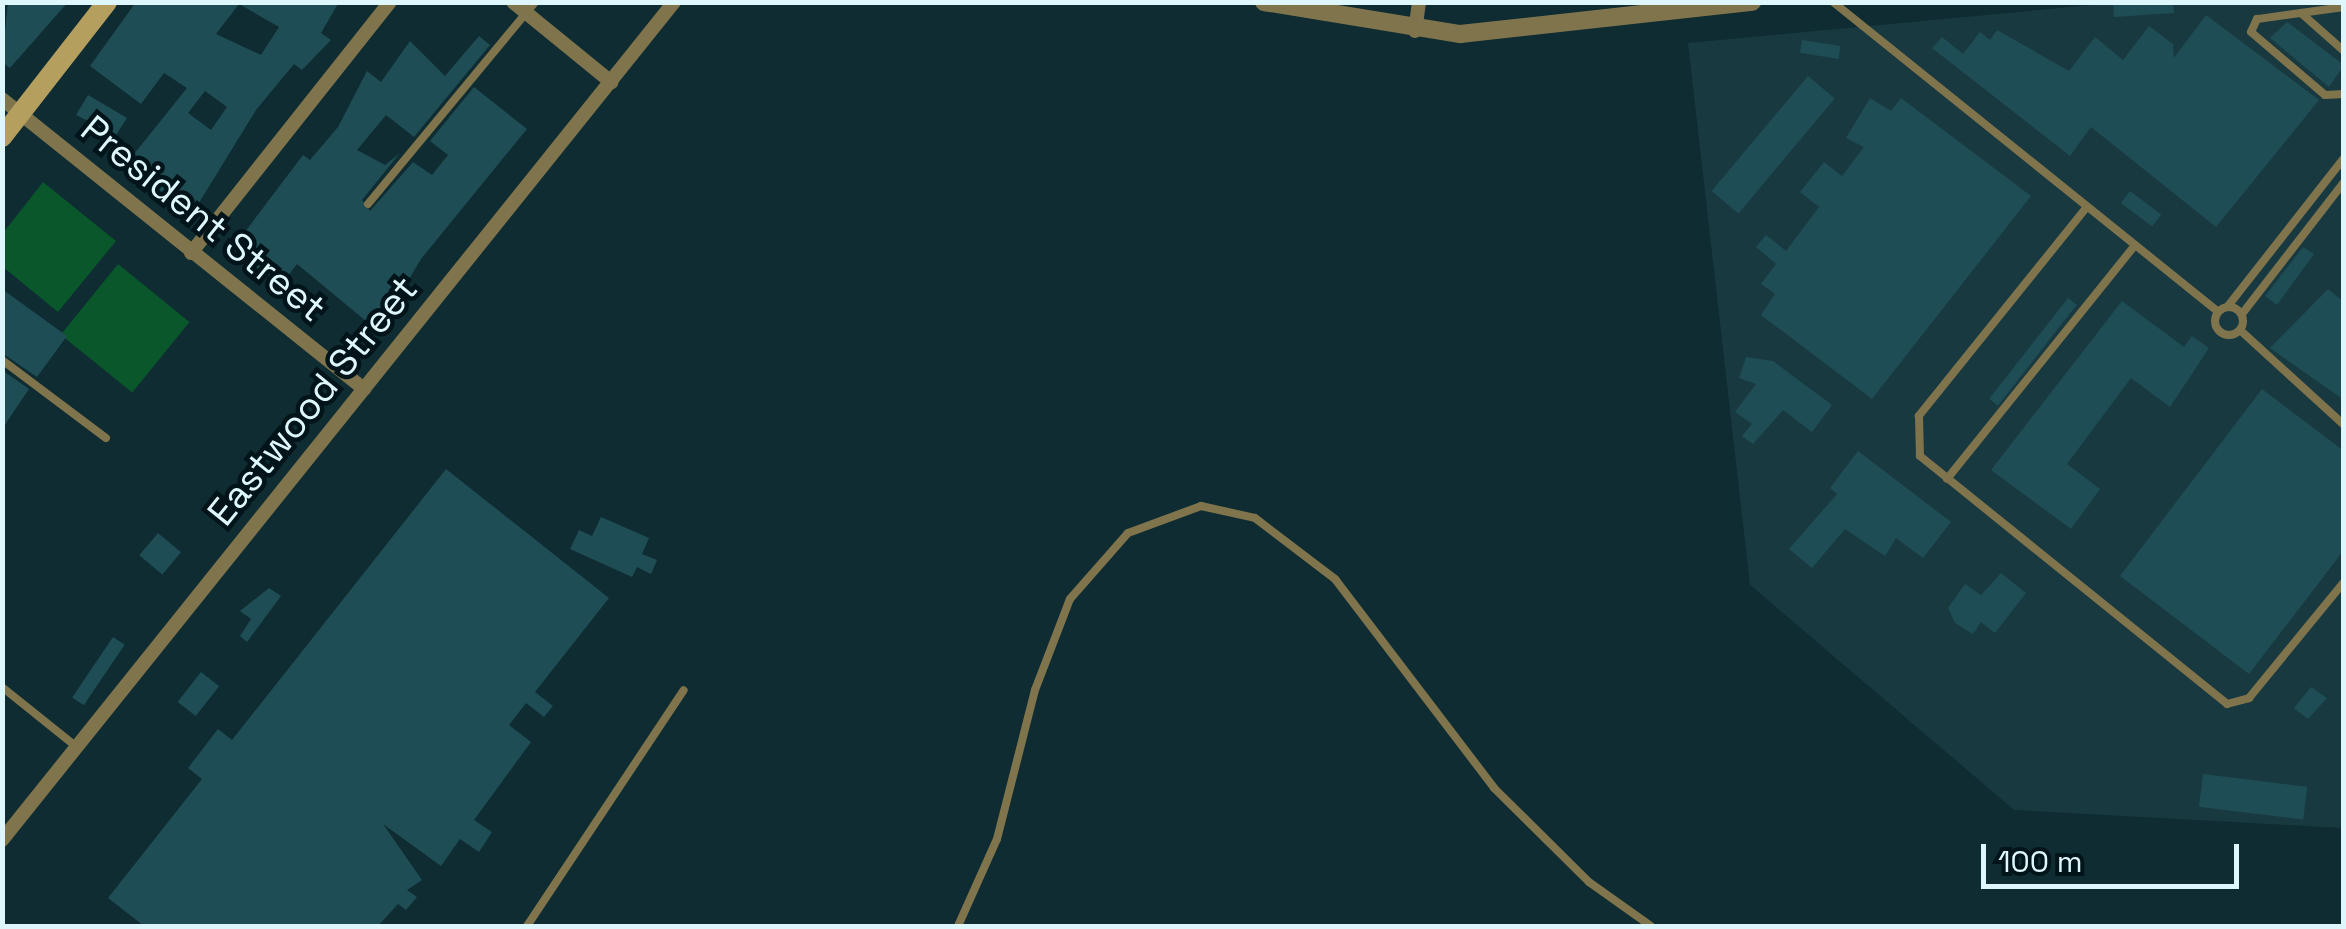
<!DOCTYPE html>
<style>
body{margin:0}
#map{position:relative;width:2346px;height:929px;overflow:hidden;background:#0e2c31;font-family:"Space Grotesk",sans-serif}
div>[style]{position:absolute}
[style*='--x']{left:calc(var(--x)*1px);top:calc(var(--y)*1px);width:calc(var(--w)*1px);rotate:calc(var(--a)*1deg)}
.built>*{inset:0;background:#183940}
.green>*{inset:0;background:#09572b;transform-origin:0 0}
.building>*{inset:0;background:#1f4d55;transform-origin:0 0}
.service>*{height:8px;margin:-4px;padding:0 4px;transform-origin:4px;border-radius:4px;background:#80744d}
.service>.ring{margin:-4px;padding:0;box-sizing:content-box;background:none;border:8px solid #80744d;border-radius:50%}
.minor>*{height:14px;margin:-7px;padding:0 7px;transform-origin:7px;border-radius:7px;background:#80744d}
.tertiary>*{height:18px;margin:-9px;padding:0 9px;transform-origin:9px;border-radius:9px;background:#80744d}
.secondary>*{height:20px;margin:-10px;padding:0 10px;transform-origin:10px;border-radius:10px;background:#b49f5f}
span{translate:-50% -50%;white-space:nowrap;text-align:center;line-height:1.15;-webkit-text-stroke:9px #001419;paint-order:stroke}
.street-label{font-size:38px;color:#def7fc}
.frame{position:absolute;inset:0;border:5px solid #def7fc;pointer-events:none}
.scale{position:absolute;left:1981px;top:844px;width:258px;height:45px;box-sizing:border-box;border:5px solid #def7fc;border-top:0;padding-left:12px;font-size:30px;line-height:35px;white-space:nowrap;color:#def7fc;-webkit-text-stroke:8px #001419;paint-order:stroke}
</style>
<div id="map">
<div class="built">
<div style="clip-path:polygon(2113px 3px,2343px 3px,2343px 828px,2014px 810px,1750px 585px,1688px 43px)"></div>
</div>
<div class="green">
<div style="clip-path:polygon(43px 182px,116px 241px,58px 312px,3px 267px,3px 233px)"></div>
<div style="left:118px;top:264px;width:92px;height:91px;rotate:39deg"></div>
</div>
<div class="building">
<div style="clip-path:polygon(8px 2px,68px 2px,10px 68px,2px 62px)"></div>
<div style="clip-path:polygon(evenodd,136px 2px,339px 2px,321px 33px,331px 40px,302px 70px,294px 64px,256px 110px,197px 206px,186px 198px,180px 206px,126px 164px,187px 88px,164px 73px,141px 104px,90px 66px,136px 2px,239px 4px,279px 27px,261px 55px,216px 34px,239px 4px,136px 2px,205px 91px,227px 107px,211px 130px,188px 113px,205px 91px)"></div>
<div style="clip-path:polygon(2113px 2px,2173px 2px,2174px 13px,2114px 17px)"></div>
<div style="clip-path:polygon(2206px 15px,2319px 100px,2216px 227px,2091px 127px,2070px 156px,1932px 48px,1942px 37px,1963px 54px,1980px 32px,1990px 40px,1997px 30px,2069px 71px,2095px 37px,2123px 60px,2149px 26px,2173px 44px,2174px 58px)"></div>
<div style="clip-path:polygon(2287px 22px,2344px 65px,2329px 87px,2270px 38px)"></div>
<div style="clip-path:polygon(479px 36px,490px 45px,414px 137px,386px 115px,357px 150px,385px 165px,400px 153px,362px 200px,370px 211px,413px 162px,432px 175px,448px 155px,430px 141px,474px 87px,527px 129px,421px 259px,378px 331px,297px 264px,281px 285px,232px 249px,303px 155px,310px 160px,338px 127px,367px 71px,381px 82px,410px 41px,445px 76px)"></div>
<div style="left:1802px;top:40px;width:39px;height:13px;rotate:9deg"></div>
<div style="left:1808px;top:76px;width:35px;height:150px;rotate:40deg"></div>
<div style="clip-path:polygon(88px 95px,127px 118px,116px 135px,76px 115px)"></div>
<div style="clip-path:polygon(1870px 98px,1891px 111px,1901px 98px,2031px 196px,1872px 399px,1761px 315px,1775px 294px,1761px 284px,1776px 264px,1756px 247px,1766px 235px,1786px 251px,1819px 207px,1800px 192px,1824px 162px,1842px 176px,1864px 147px,1846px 138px)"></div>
<div style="left:2130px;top:191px;width:39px;height:15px;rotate:37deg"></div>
<div style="clip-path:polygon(2303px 247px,2314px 254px,2277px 305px,2265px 296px)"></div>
<div style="clip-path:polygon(2px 289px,67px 336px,37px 377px,2px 353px)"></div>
<div style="clip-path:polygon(2328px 289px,2344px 302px,2344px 400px,2270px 348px)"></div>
<div style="left:2068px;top:298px;width:11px;height:128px;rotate:38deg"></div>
<div style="clip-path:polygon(2122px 301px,2184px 347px,2192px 336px,2209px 348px,2170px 407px,2131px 378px,2067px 464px,2100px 489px,2071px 529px,1991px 470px)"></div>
<div style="clip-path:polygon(1746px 357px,1773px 361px,1832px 405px,1812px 432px,1783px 410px,1753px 444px,1742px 436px,1752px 424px,1735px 412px,1756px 384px,1739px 378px)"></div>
<div style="clip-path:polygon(2px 370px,29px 389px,2px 429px)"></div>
<div style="clip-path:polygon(2262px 389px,2344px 451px,2344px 550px,2249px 674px,2120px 576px)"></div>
<div style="clip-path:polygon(1858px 451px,1951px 522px,1923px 558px,1896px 538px,1885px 556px,1845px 529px,1812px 568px,1789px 549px,1837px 494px,1830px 488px)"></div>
<div style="clip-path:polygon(446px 469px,609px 598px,535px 692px,553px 706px,544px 717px,526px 703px,509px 725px,531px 742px,474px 820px,492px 832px,479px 852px,460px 839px,441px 866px,383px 824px,422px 880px,407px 890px,417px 897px,406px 910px,398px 904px,378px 926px,144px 926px,108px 898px,202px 779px,188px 768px,218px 729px,232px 740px)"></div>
<div style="clip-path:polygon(601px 517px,649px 538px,642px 554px,657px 560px,651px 574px,637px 567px,632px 577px,570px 549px,579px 530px,592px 536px)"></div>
<div style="left:158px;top:533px;width:30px;height:29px;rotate:40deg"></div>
<div style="clip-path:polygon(2001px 573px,2026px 593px,1995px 633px,1981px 622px,1973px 634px,1955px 623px,1948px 608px,1965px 584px,1981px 595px)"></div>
<div style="clip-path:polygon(269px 588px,281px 596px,247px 642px,240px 636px,251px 619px,240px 611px)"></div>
<div style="left:113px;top:637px;width:14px;height:73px;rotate:34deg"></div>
<div style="left:201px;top:672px;width:23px;height:38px;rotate:38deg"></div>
<div style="clip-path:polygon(2311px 687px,2327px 698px,2308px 719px,2294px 708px)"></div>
<div style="left:2203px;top:774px;width:105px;height:33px;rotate:7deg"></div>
</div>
<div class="service">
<div style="--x:1833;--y:2;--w:494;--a:38.8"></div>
<div style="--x:2344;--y:7;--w:88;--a:172.1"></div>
<div style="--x:2257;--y:19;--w:14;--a:115"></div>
<div style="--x:2251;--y:32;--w:97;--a:40.4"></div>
<div style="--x:2325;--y:95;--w:19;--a:-3"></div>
<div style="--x:2301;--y:13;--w:57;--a:41.5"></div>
<div style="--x:368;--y:204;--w:262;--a:-50.4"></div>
<div style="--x:2086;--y:208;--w:267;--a:128.8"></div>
<div style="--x:1919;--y:416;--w:40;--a:88.6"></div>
<div style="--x:1920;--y:456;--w:395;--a:38.9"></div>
<div style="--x:2227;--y:704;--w:23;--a:-15"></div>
<div style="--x:2249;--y:698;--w:150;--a:-50.7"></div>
<div style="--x:2228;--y:306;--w:188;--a:-51.9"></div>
<div class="ring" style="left:2215px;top:307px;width:20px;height:20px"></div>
<div style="--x:2242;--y:314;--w:167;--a:-52.3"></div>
<div style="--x:2240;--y:330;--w:141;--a:42.4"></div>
<div style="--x:2;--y:360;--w:130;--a:36.9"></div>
<div style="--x:1947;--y:479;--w:300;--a:-51.2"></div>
<div style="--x:2;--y:687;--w:96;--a:38.7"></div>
<div style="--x:527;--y:926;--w:283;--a:-56.4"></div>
<div style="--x:958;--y:926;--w:95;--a:-65.9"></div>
<div style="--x:997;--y:839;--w:154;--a:-75.7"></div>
<div style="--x:1035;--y:690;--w:97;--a:-69"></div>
<div style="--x:1070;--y:599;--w:88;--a:-48.7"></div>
<div style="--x:1128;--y:533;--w:78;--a:-20.3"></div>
<div style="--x:1201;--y:506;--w:55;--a:12.5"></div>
<div style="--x:1255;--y:518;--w:101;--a:37.3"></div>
<div style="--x:1335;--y:579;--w:263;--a:52.7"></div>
<div style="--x:1494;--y:788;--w:134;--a:44.7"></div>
<div style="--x:1589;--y:882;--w:76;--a:35.4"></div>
</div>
<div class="minor">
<div style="--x:513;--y:2;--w:127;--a:39.2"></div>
<div style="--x:1415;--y:31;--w:29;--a:-82"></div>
<div style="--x:2;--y:99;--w:464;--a:38.7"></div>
<div style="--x:191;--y:253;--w:320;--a:-51.6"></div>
<div style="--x:2;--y:840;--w:1074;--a:-51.27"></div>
</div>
<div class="tertiary">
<div style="--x:1264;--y:2;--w:199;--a:9.3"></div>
<div style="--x:1460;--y:34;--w:294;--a:-6.3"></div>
</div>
<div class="secondary">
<div style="--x:2;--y:137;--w:171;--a:-52.1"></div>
</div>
<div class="street-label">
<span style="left:203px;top:219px;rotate:39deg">President Street</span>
<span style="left:313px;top:401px;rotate:-51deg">Eastwood Street</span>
</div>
<div class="frame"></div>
<div class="scale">100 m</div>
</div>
